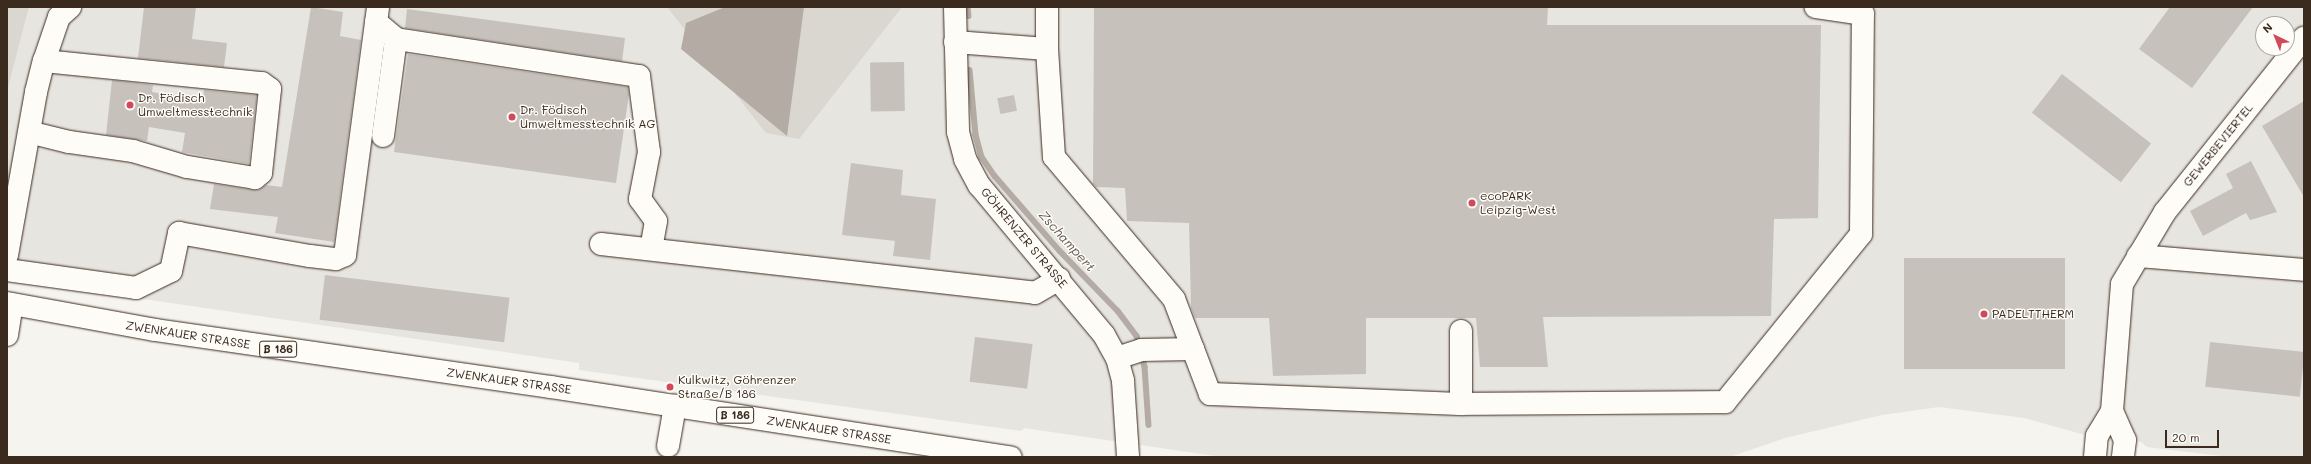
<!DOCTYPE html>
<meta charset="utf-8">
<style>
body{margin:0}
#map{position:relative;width:2311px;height:464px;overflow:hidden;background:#f5f4ee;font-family:Mali,sans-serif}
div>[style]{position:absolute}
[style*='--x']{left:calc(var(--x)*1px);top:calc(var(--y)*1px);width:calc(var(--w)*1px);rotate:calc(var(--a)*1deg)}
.built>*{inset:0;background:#e7e5df}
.green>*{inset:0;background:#dad6d0}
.water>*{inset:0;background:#b4aca4}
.stream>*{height:5.5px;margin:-2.75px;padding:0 2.75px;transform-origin:2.75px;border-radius:2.75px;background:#b4aca4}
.building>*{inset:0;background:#c7c1bb;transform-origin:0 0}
.roads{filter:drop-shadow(0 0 1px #3b2a1e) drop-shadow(0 0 1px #3b2a1e)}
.minor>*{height:22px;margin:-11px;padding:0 11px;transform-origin:11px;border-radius:11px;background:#fdfcf7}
.major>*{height:22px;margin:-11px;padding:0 11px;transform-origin:11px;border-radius:11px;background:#fdfcf7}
.dots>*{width:11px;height:11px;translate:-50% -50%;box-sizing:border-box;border:2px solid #fdfcf7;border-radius:50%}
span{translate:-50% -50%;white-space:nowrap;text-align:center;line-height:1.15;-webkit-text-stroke:3px #fdfcf7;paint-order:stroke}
.shield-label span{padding:1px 3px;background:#fdfcf7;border:1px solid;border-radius:3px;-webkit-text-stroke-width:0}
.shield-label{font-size:11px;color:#3b2a1e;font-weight:700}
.poi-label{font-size:12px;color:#3b2a1e}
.left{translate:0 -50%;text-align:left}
.street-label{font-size:12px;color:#3b2a1e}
.water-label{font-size:13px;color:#65584d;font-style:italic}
.frame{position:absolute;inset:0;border:8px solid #3b2a1e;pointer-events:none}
.north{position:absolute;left:2255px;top:16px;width:40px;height:40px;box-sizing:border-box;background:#fdfcf7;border:1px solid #afa8a0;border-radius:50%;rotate:317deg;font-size:11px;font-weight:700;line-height:16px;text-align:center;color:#3b2a1e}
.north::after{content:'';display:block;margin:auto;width:14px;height:18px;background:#d1495b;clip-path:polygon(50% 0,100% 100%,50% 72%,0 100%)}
.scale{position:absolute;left:2165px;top:430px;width:54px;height:18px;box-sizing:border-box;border:2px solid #3b2a1e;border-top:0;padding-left:5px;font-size:12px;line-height:14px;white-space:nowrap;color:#3b2a1e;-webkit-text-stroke:3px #fdfcf7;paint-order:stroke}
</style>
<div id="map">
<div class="built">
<div style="clip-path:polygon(evenodd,29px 7px,2304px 7px,2304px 457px,2230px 457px,2147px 447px,2141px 442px,2085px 435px,2024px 418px,1939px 407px,1882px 415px,1785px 438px,1730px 457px,1222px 457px,1024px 428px,1021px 431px,579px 370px,579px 363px,7px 279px,7px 92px,29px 7px,2263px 24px,2287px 24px,2287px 48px,2263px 48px,2263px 24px)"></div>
</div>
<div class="green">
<div style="clip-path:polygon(7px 7px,29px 7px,7px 92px)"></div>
<div style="clip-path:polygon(667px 7px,902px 7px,799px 139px,766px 133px)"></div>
</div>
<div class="water">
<div style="clip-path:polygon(725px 7px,804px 7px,787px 136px,681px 49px,686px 23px)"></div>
</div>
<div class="stream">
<div style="--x:968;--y:7;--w:9;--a:84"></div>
<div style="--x:970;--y:70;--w:65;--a:84.7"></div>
<div style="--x:976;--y:135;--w:23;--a:75"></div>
<div style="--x:982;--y:157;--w:23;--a:56"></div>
<div style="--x:995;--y:176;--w:99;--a:49.1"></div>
<div style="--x:1060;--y:251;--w:83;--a:46"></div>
<div style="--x:1118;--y:311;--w:31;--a:53"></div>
<div style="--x:1137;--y:336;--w:10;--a:79"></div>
<div style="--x:1142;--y:354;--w:13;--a:77"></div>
<div style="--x:1145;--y:367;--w:58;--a:86.1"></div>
</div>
<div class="building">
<div style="clip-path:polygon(144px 7px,196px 7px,192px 39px,227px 43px,224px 67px,138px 58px)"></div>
<div style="clip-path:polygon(311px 7px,343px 12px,340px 36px,361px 40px,334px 242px,275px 233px,278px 217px,210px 209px,214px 184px,253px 190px,259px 190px,266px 185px,282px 187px)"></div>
<div style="clip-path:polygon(1094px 7px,1548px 7px,1547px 25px,1821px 25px,1818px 218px,1774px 219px,1771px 316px,1543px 317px,1548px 367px,1480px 367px,1476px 318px,1366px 318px,1366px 374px,1273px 376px,1269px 318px,1195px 318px,1191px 308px,1189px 223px,1127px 221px,1125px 188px,1096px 187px,1093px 184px)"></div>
<div style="clip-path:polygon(2170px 7px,2253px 7px,2192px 88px,2139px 49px)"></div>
<div style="clip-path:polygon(407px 9px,625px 38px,622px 61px,405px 28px)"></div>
<div style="clip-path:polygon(408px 54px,628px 87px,629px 94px,616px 183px,394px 152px)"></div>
<div style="left:904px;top:62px;width:49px;height:34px;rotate:89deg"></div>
<div style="left:2062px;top:74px;width:113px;height:49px;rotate:38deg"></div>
<div style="clip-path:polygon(112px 80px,153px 85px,152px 92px,203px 100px,204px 90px,257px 95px,249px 164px,182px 152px,185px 133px,149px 127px,147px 141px,106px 135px)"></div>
<div style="left:1014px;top:95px;width:16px;height:17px;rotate:79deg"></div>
<div style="clip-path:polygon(2304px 101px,2304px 197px,2262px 126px)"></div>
<div style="clip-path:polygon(2251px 161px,2277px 212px,2250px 220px,2246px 213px,2203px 236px,2190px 211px,2233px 188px,2226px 174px)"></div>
<div style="clip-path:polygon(851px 163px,903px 170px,901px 195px,936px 199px,930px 260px,893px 256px,895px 241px,842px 235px)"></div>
<div style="left:1904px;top:258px;width:161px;height:111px"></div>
<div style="left:325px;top:275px;width:186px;height:45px;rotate:7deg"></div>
<div style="left:975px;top:337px;width:58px;height:45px;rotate:7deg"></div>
<div style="left:2210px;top:342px;width:95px;height:45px;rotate:6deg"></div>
</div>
<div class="roads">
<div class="minor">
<div style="--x:955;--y:7;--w:125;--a:88.6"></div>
<div style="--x:958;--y:132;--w:28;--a:75"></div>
<div style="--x:965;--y:159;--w:30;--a:62"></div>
<div style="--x:979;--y:185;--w:195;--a:50.2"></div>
<div style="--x:1104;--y:335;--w:26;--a:61"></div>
<div style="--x:1117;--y:358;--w:24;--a:75"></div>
<div style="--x:1123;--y:381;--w:76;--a:86.2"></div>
<div style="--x:376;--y:22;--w:26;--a:40"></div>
<div style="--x:396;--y:39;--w:246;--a:8.7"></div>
<div style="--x:639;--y:76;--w:77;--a:82.5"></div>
<div style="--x:649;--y:152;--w:48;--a:100.8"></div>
<div style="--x:640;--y:199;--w:27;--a:54"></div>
<div style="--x:656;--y:221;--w:28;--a:100"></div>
<div style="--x:955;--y:42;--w:92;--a:4.4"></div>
<div style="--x:1047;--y:49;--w:42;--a:-90"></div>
<div style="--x:1047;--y:49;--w:108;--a:86.3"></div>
<div style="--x:1054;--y:157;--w:186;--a:49.8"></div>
<div style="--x:1174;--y:299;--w:53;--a:69.2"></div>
<div style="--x:44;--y:61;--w:46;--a:-71.2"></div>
<div style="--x:59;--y:17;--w:15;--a:-42"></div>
<div style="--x:383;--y:136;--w:98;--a:-82.4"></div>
<div style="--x:601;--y:244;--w:437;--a:6.4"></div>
<div style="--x:1035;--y:293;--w:28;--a:-30"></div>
<div style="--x:7;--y:255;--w:166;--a:-79.9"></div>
<div style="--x:36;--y:92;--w:32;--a:-76"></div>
<div style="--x:44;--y:61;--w:219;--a:5.8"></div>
<div style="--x:262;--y:83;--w:10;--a:37"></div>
<div style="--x:270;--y:89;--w:84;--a:96.1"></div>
<div style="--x:261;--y:173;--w:8;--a:140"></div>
<div style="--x:255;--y:178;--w:69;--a:-170.8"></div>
<div style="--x:187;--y:167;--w:56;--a:-163.5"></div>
<div style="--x:133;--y:151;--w:65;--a:-172"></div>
<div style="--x:69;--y:142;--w:41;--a:-166"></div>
<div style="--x:2138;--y:256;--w:167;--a:4.8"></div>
<div style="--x:7;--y:270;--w:130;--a:7.9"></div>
<div style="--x:136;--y:288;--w:39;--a:-26"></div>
<div style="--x:171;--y:271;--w:39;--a:-78"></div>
<div style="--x:179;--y:233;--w:133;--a:10"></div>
<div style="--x:310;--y:256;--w:26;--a:7"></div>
<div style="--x:336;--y:259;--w:10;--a:-24"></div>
<div style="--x:345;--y:255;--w:250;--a:-82.4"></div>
<div style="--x:7;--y:335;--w:31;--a:-81"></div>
<div style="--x:1117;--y:358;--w:25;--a:-18"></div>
<div style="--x:1141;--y:350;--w:52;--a:-1.1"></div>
<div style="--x:1193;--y:349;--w:48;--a:69.3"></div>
<div style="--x:1210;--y:394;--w:251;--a:2.3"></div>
<div style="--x:1461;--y:404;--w:73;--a:-90"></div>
<div style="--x:1461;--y:404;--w:264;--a:-0.4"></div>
<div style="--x:1725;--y:402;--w:216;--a:-51"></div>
<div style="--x:1861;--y:234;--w:220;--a:-89.5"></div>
<div style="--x:1863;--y:14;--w:48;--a:-171.5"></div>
<div style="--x:2112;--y:411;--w:32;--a:66"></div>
<div style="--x:2125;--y:440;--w:17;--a:97"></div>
<div style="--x:668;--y:446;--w:41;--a:-80.1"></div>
<div style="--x:2095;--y:457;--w:21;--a:-85"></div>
<div style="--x:2097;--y:436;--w:29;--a:-59"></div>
<div style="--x:2112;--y:411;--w:127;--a:-85.5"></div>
<div style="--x:2122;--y:284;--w:84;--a:-59.2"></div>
<div style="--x:2165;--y:212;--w:223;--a:-51.4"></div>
</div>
<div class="major">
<div style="--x:7;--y:303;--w:150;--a:10.3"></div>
<div style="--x:155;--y:330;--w:400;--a:8.2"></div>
<div style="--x:551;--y:387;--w:465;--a:8.7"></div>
</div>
</div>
<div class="dots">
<div style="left:130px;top:105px;background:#d1495b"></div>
<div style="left:512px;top:117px;background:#d1495b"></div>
<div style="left:1472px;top:203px;background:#d1495b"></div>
<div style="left:1984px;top:314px;background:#d1495b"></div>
<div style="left:670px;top:387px;background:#d1495b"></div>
</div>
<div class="shield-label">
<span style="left:278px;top:349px">B 186</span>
<span style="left:735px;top:415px">B 186</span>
</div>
<div class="poi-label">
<span class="left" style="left:138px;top:105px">Dr. Födisch<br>Umweltmesstechnik</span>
<span class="left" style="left:520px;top:117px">Dr. Födisch<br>Umweltmesstechnik AG</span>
<span class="left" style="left:1480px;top:203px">ecoPARK<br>Leipzig-West</span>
<span class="left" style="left:1992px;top:314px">PADELTTHERM</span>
<span class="left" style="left:678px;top:387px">Kulkwitz, Göhrenzer<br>Straße/B 186</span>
</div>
<div class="street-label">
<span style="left:2218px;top:145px;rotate:-51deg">GEWERBEVIERTEL</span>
<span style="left:1024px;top:238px;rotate:50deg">GÖHRENZER STRASSE</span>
<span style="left:188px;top:335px;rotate:9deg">ZWENKAUER STRASSE</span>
<span style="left:509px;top:381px;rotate:8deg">ZWENKAUER STRASSE</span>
<span style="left:829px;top:430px;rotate:9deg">ZWENKAUER STRASSE</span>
</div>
<div class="water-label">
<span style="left:1067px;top:241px;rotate:48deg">Zschampert</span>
</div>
<div class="frame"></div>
<div class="north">N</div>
<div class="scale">20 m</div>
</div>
